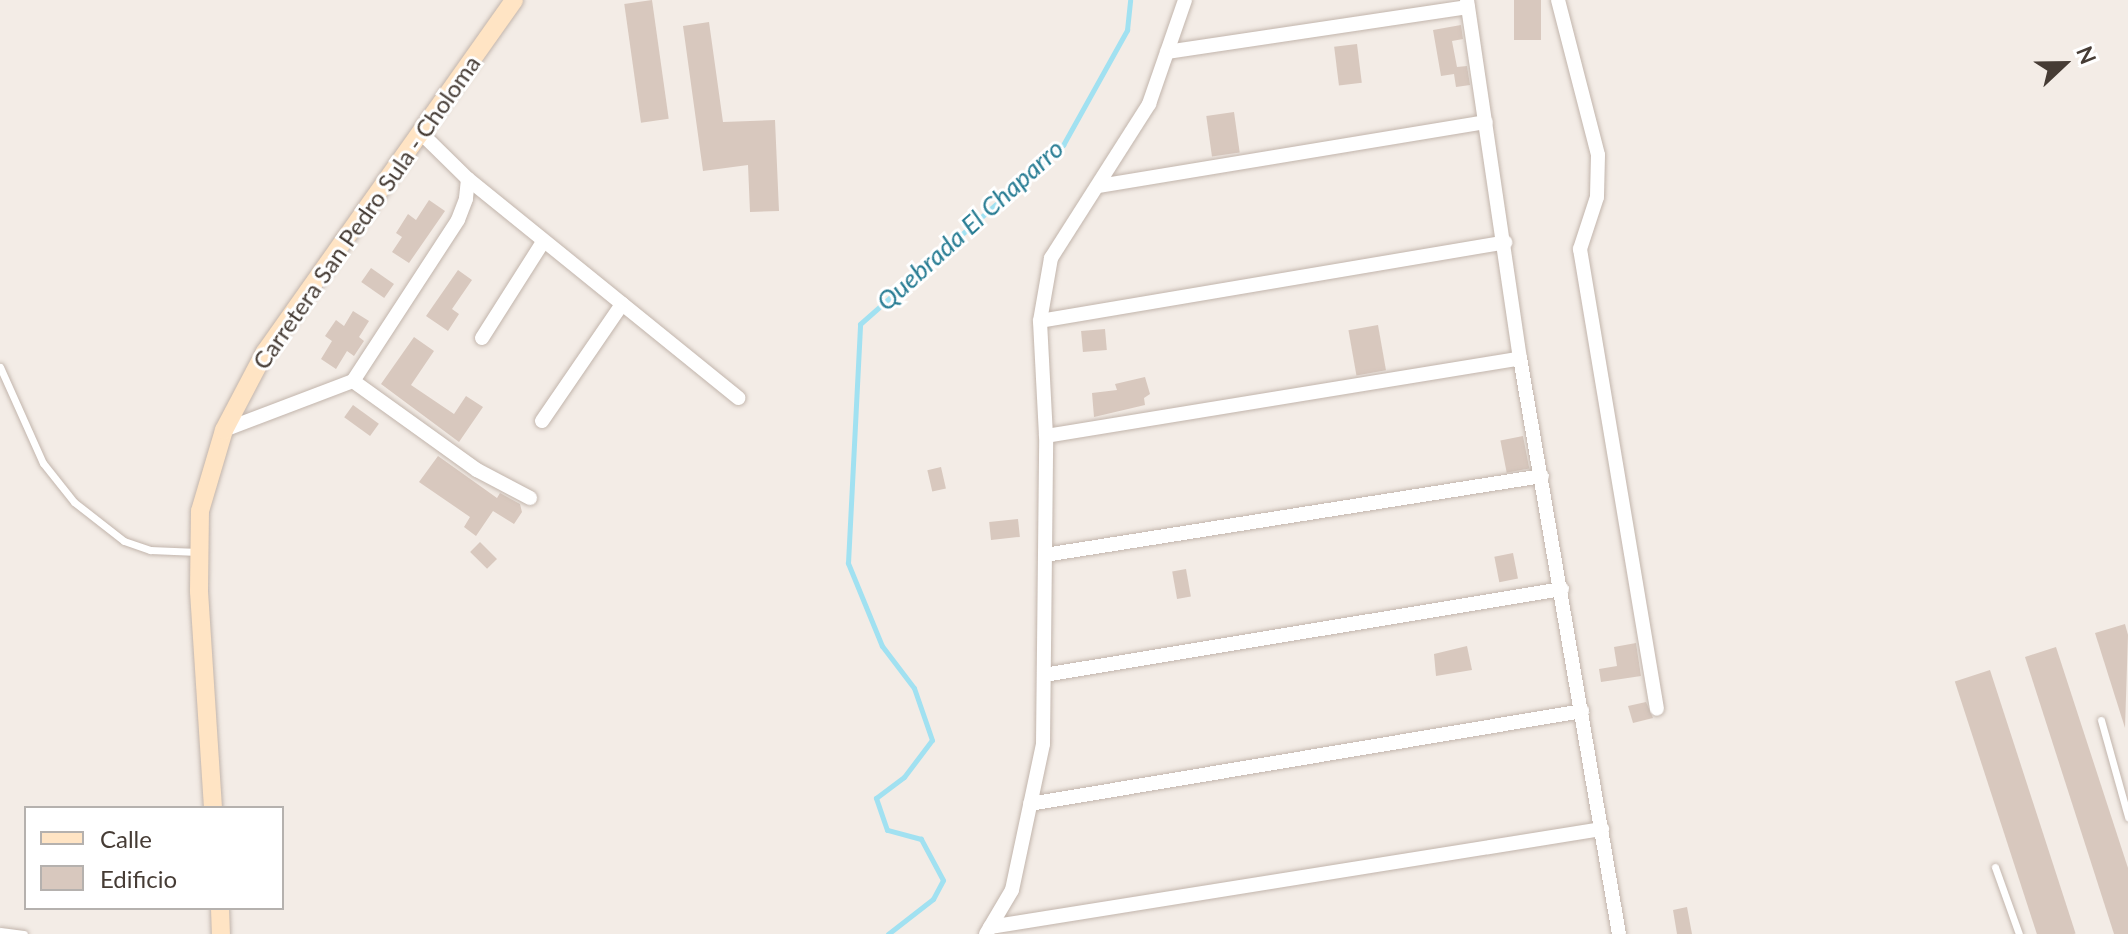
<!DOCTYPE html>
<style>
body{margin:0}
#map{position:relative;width:2128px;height:934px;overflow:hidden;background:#f3ece6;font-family:Lato,sans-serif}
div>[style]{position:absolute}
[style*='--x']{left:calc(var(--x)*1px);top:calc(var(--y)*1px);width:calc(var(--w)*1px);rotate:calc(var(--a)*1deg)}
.stream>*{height:5px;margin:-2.5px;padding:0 2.5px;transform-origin:2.5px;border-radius:2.5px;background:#a1e1f1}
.building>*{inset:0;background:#d8c8be;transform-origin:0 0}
.roads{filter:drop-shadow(0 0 2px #c2b5ac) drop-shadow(0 0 2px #c2b5ac)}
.lane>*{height:7px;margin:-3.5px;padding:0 3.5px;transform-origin:3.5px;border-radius:3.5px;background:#fff}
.street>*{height:14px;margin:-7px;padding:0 7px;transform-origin:7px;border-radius:7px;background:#fff}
.secondary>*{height:18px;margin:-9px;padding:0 9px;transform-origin:9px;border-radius:9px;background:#ffe4c4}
span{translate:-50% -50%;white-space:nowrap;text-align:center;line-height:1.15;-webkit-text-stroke:6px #fff;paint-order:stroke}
.street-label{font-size:24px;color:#463c35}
.water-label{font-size:26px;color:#277c93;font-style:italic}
.legend{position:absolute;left:24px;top:806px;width:260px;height:104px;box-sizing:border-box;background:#fff;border:2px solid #b5b1ae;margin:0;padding:10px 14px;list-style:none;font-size:24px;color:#463c35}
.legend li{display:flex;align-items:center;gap:16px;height:40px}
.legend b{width:40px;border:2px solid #b5b1ae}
.north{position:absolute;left:2024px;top:24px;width:80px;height:80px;-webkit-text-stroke:6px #fff;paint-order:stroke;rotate:68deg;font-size:22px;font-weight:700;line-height:32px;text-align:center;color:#463c35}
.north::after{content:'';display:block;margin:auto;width:28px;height:36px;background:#463c35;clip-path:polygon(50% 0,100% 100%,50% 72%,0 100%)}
</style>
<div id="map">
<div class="stream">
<div style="--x:888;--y:934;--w:57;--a:-37.9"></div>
<div style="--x:933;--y:899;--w:21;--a:-62"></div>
<div style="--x:943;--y:880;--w:47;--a:-118.2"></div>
<div style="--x:921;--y:839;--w:35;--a:-165"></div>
<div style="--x:887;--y:830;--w:34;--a:-109"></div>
<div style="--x:876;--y:798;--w:35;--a:-37"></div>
<div style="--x:904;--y:777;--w:46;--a:-52.9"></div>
<div style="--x:932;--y:740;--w:55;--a:-109.1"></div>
<div style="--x:914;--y:688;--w:53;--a:-127.3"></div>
<div style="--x:882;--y:646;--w:90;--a:-112.3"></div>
<div style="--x:848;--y:563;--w:239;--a:-87.1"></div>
<div style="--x:860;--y:324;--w:271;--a:-41.4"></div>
<div style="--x:1063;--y:145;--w:132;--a:-60.9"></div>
<div style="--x:1127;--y:30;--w:30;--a:-84"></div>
</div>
<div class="building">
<div style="left:652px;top:0;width:120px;height:28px;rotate:82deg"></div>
<div style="left:1514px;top:0;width:27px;height:40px"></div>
<div style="clip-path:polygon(709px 22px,723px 122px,775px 120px,779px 211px,750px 212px,748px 165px,703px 171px,683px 26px)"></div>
<div style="clip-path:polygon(1461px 25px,1463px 39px,1452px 41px,1457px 67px,1467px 66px,1470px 85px,1456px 87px,1454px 74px,1441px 76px,1433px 30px)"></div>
<div style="left:1357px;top:44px;width:39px;height:23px;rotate:83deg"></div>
<div style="left:1234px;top:112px;width:41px;height:28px;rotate:82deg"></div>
<div style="clip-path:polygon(429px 200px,445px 211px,409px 263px,392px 252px,402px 237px,396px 233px,408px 214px,416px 220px)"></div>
<div style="left:371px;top:268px;width:28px;height:17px;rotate:35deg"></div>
<div style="clip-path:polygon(458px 270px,472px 280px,452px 309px,459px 314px,448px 331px,426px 316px)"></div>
<div style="clip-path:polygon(353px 311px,369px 321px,359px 337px,364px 341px,354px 356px,347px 351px,336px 369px,321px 359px,332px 341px,325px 336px,336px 320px,344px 326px)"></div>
<div style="left:1378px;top:325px;width:46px;height:30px;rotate:80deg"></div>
<div style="left:1105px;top:329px;width:21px;height:24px;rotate:85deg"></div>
<div style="clip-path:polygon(414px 337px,434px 351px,411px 385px,454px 414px,466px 396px,483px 407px,459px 442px,381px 384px)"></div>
<div style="clip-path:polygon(1145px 377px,1150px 394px,1144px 398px,1145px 405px,1094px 417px,1092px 393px,1117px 390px,1115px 384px)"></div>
<div style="left:353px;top:405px;width:32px;height:15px;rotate:36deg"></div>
<div style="left:1523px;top:436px;width:33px;height:23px;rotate:79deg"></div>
<div style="clip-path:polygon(438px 456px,497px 498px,500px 493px,520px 504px,522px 512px,514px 524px,493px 511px,476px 536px,464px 527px,470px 517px,419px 482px)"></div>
<div style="left:941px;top:467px;width:22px;height:14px;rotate:77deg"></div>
<div style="left:1018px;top:519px;width:18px;height:29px;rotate:84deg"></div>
<div style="left:480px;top:542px;width:24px;height:14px;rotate:45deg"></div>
<div style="left:1513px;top:553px;width:26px;height:19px;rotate:79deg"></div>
<div style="left:1186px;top:569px;width:28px;height:14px;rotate:80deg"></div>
<div style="clip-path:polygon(2125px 624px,2128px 635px,2125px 728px,2095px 633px)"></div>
<div style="clip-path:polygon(1636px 643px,1641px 676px,1601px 682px,1599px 669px,1617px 666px,1614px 647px)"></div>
<div style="clip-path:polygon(1467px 646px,1472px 670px,1436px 676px,1434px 654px)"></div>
<div style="clip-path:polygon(2056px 647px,2128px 868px,2128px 934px,2114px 934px,2025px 657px)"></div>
<div style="left:1990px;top:670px;width:277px;height:37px;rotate:72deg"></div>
<div style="clip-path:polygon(1646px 702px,1653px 718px,1633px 723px,1628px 706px)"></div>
<div style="clip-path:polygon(1687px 907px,1692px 934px,1677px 934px,1673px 910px)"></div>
</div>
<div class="roads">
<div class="lane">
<div style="--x:0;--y:367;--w:105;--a:65.9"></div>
<div style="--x:43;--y:463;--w:50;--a:51.5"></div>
<div style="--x:74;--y:502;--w:63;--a:38"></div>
<div style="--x:124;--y:541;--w:28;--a:19"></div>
<div style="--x:150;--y:550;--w:48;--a:2.4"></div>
<div style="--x:2101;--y:720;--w:101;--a:74.4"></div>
<div style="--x:1995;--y:867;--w:71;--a:70.3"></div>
<div style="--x:0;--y:931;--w:24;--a:7"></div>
</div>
<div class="street">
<div style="--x:1467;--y:0;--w:362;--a:81.6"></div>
<div style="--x:1520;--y:358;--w:584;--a:80.25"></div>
<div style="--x:1558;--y:0;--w:160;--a:75.5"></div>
<div style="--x:1598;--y:155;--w:42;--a:91.4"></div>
<div style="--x:1597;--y:197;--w:55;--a:108.1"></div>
<div style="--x:1580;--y:249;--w:466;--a:80.5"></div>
<div style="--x:1167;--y:52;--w:304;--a:-8.5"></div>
<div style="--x:420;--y:132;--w:67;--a:44.4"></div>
<div style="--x:468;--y:179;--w:20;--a:96"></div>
<div style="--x:466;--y:199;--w:22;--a:111"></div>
<div style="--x:458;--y:220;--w:192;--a:123.1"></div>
<div style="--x:353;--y:381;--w:153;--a:35.7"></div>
<div style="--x:477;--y:470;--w:60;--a:27.8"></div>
<div style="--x:468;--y:179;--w:348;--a:39"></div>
<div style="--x:1099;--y:186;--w:392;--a:-9.4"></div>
<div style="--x:1040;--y:321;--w:472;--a:-9.6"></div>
<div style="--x:482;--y:338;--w:114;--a:-57.6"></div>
<div style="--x:542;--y:421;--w:142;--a:-55.6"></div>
<div style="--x:224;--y:430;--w:138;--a:-20.8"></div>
<div style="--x:1046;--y:436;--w:480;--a:-9.3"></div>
<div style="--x:1045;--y:555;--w:503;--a:-9.03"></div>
<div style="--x:1044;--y:675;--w:525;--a:-9.43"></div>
<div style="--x:1030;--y:804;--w:560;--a:-9.56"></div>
<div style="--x:990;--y:927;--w:620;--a:-9.1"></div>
<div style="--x:986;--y:934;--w:51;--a:-59.4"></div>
<div style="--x:1012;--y:890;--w:149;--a:-78"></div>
<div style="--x:1043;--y:744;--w:308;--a:-89.4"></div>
<div style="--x:1046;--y:436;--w:115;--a:-93"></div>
<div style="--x:1040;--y:321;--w:64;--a:-80.1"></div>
<div style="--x:1051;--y:258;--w:183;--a:-57.5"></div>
<div style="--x:1149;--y:104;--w:110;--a:-70.9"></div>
</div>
<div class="secondary">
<div style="--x:213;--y:808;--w:217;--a:-93.7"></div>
<div style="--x:199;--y:591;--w:80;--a:-89.3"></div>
<div style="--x:200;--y:511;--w:84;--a:-73.5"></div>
<div style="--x:224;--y:430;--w:88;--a:-62.3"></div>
<div style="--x:265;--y:352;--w:431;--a:-54.7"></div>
<div style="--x:220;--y:908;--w:26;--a:88"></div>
</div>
</div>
<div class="street-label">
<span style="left:366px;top:212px;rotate:-55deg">Carretera San Pedro Sula - Choloma</span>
</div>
<div class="water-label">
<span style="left:970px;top:225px;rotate:-42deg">Quebrada El Chaparro</span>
</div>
<ul class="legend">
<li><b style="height:10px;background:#ffe4c4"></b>Calle</li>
<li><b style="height:22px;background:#d8c8be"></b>Edificio</li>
</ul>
<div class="north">N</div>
</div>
